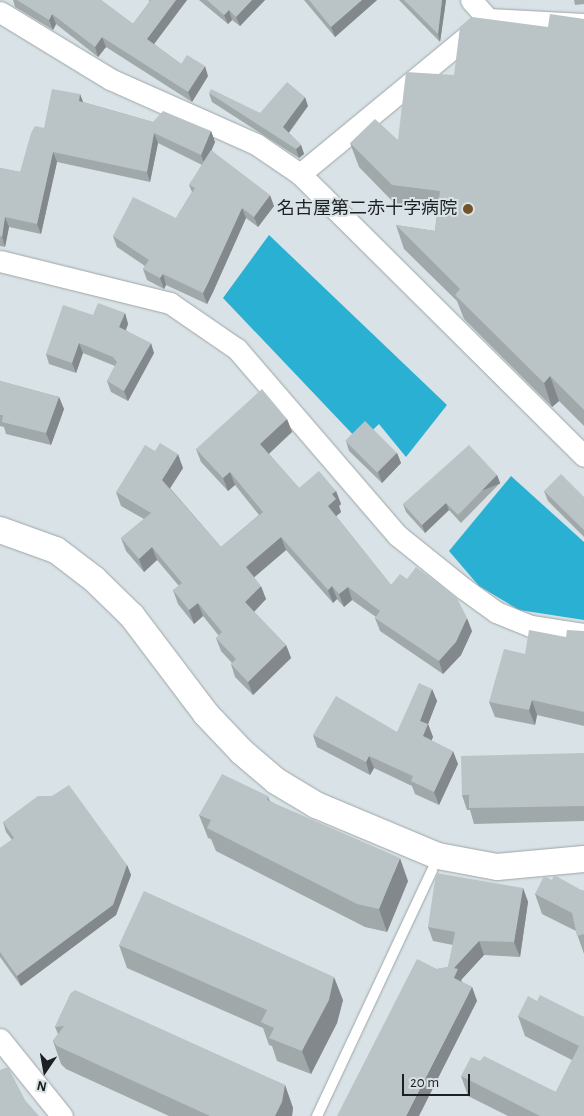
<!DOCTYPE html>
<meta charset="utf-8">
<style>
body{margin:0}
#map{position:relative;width:584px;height:1116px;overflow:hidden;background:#d9e2e6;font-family:"Alegreya Sans","Noto Sans JP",sans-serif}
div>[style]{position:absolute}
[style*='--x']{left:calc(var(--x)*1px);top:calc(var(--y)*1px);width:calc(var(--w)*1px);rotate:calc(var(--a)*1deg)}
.forest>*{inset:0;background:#2ab0d3}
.roads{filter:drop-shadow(0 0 1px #9ca5a8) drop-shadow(0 0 1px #9ca5a8)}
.service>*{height:10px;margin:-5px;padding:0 5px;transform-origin:5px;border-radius:5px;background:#fff}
.minor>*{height:21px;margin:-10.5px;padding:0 10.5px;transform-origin:10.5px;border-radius:10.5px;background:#fff}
.tertiary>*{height:26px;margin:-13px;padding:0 13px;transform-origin:13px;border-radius:13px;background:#fff}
.wall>*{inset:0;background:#a0a8aa}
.shaded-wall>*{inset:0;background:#82888b;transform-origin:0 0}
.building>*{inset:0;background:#bac3c6;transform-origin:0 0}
.dots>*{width:14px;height:14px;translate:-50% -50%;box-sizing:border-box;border:2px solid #d9e2e6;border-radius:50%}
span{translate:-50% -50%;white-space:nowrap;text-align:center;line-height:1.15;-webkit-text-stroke:4px #d9e2e6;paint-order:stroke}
.poi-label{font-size:18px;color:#1d2022}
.right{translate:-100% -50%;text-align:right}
.north{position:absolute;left:20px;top:1046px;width:50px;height:50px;-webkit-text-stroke:4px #d9e2e6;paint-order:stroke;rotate:192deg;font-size:14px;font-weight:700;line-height:20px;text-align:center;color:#1d2022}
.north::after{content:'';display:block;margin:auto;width:18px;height:22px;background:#1d2022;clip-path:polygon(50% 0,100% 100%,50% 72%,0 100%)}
.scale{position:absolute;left:402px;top:1074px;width:68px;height:22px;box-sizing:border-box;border:2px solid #1d2022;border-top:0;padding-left:6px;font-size:15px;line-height:18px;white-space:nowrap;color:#1d2022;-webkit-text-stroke:4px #d9e2e6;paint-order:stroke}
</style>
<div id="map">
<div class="forest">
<div style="clip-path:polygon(269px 235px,447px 405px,406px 457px,379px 424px,360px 442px,223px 298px)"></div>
<div style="clip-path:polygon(511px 476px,584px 542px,584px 620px,519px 610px,479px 586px,449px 551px)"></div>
</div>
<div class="roads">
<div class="service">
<div style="--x:317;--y:1116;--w:272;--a:-64.9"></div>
</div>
<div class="minor">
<div style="--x:471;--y:0;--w:25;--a:48"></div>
<div style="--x:0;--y:12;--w:129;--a:31.3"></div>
<div style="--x:110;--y:79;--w:160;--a:24"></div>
<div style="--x:256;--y:144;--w:53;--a:34.3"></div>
<div style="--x:300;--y:174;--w:400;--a:44.8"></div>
<div style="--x:300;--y:174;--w:244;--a:-39.5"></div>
<div style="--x:488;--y:19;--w:96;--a:3"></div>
<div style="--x:0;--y:261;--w:175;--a:13.9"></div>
<div style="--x:170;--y:303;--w:81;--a:34.5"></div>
<div style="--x:237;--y:349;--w:245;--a:49.3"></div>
<div style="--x:397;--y:535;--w:85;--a:38.8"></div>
<div style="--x:463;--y:588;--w:41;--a:36"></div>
<div style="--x:496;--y:612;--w:38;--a:22"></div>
<div style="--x:531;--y:626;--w:54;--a:8.6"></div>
<div style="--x:0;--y:1039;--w:99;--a:51.2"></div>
</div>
<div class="tertiary">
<div style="--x:0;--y:530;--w:59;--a:19.7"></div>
<div style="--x:56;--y:550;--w:48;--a:37.3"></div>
<div style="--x:94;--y:579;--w:53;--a:44.2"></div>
<div style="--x:132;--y:616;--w:123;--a:52.9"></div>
<div style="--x:206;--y:714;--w:52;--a:46.5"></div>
<div style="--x:242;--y:752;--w:45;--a:40.5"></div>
<div style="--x:276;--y:781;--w:47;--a:31"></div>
<div style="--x:316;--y:805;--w:132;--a:22.7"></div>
<div style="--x:438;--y:856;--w:60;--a:10.6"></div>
<div style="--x:497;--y:867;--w:87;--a:-5.3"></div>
</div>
</div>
<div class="wall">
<div style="clip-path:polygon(13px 0,101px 0,133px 24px,150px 1px,148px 0,187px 0,154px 44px,181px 64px,208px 76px,192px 102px,106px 47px,98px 57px,56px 24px,53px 30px,15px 7px)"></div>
<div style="clip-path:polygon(199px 0,265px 0,240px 26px,232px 20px,228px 24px)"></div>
<div style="clip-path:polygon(304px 0,377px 0,335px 37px)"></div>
<div style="clip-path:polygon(399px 0,446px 0,440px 42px)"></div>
<div style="clip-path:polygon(574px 0,584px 0,584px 4px,575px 5px)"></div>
<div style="clip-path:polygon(584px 19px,584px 426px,559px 401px,552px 407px,464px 319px,457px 301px,404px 249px,396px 225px,435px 231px,437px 214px,400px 209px,359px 167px,350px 143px,398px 140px,454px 75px,548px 27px)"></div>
<div style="clip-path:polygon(209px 93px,260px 113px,308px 106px,289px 133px,301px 145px,304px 154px,299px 158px,212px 102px)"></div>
<div style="clip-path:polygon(80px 94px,83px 102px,153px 122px,211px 131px,215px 142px,211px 150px,274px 206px,258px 227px,246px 218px,213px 292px,207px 304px,166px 285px,164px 289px,147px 280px,143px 269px,145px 266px,117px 247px,113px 236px,176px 218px,192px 192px,189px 185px,202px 165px,158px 143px,150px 182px,57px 162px,41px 234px,9px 227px,5px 247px,0 246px,0 168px,20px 172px,44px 128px)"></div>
<div style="clip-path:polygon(125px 313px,128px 324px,126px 330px,154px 353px,128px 401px,111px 392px,107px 381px,115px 366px,83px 353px,76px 373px,49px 364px,46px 354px,93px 315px)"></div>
<div style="clip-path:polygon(0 381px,59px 397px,64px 409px,51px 445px,6px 434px,4px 427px,0 426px)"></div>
<div style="clip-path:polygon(287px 419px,292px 432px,269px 454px,299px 488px,336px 491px,341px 504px,339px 506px,341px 512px,336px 516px,391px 585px,472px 631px,461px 655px,443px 674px,380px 631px,375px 618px,376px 617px,352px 600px,344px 607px,337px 599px,333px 603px,286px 550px,254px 577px,266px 599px,254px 612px,286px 645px,291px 658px,253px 695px,235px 677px,231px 664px,232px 663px,221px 651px,216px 638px,219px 636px,203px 616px,194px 624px,178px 604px,173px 590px,179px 586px,157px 560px,144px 572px,126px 551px,121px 538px,144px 519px,121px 506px,116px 492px,183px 468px,170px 488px,221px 547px,259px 515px,235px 485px,228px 491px,201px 462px,196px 449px)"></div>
<div style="clip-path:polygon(346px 441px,397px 453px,401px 463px,382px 483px,349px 451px)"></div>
<div style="clip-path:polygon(497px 475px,500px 483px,461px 523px,449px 510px,425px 533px,406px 512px,403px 504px)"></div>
<div style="clip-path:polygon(544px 491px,584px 497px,584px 537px,548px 501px)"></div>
<div style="clip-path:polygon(584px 631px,584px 726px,537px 715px,535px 725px,495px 717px,489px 702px,525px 654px)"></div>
<div style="clip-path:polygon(432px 689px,437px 701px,428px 724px,433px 737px,431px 740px,458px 764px,439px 805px,415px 794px,412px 786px,374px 768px,370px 775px,317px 747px,313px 735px,397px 732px)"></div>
<div style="clip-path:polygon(584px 753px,584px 821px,474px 824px,470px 810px,467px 810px,462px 795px)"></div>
<div style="clip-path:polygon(268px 796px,270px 801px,408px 881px,387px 932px,365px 927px,216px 851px,211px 839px,208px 838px,199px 815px)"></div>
<div style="clip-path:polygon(3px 822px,127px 865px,131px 875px,116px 915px,21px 986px,0 957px,0 848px,12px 840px,6px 832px)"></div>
<div style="clip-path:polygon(552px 880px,583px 891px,584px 890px,584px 954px,576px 931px,542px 914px,535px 894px)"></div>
<div style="clip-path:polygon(523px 888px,528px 902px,520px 957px,484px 955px,461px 980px,462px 982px,472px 987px,477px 1001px,437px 969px,448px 967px,453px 945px,433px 941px,428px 927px)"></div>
<div style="clip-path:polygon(119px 945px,343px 1000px,337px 1023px,311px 1074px,277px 1061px,272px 1046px,269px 1045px,263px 1028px,127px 968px)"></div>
<div style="clip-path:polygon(71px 993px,285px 1085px,293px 1108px,292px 1116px,169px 1116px,66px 1069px,61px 1064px,53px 1041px,58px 1034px,55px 1027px)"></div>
<div style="clip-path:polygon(537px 1001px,584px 1017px,584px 1116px,508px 1116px,468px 1096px,461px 1076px,480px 1061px,556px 1092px,572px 1060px,525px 1036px,518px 1016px)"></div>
</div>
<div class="shaded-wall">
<div style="clip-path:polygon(176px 0,187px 0,151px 48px,147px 39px)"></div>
<div style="clip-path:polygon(252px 0,265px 0,240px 26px,236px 17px)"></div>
<div style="clip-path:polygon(362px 0,377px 0,335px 37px,331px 27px)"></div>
<div style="clip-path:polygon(442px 0,446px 0,440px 42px,438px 34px)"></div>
<div style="clip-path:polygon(229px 10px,232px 20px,228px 24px,224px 15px)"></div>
<div style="clip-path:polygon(52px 14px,56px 24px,53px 30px,49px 20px)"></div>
<div style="clip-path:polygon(102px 37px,106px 47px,98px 57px,95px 47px)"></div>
<div style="clip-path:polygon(205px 66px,208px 76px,192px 102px,188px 92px)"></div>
<div style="clip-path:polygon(80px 94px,84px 105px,79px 101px)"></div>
<div style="clip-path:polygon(305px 97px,308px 106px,286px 136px,283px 127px)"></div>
<div style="clip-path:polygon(211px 131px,215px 142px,205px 166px,201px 155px)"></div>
<div style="clip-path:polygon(154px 133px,158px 143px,150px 182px,147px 172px)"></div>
<div style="clip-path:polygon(301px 145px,304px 154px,299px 158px,296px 149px)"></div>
<div style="clip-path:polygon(53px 152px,57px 162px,41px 234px,37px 224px)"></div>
<div style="clip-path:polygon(270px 195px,274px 206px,258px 227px,254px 217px)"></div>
<div style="clip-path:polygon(242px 208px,246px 218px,213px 292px,207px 304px,203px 293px)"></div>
<div style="clip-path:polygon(5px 217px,9px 227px,5px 247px,2px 237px)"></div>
<div style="clip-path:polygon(163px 274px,166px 285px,164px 289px,160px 278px)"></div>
<div style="clip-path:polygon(125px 313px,128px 324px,123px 337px,119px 327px)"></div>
<div style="clip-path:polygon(79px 343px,83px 353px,76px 373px,72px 363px)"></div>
<div style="clip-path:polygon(151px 343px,154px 353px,128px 401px,124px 391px)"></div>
<div style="clip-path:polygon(550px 376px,559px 401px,552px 407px,544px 383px)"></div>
<div style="clip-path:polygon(59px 397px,64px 409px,51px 445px,46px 433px)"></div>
<div style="clip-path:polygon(287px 419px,292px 432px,265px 457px,260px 444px)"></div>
<div style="clip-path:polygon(397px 453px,401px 463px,382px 483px,378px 472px)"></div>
<div style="clip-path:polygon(178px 454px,183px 468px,167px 493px,162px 480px)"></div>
<div style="clip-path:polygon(230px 472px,235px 485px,228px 491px,223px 478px)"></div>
<div style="left:497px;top:475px;width:9px;height:56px;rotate:69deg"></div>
<div style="clip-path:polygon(336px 491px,341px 504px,339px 506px,341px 512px,333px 519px,328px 506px,332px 494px)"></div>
<div style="clip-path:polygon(446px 503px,449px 510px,425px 533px,422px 525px)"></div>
<div style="clip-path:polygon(281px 537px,286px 550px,251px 580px,246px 567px)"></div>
<div style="clip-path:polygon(152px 547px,157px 560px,144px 572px,139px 559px)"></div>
<div style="clip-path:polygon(261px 586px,266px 599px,250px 616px,245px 602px)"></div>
<div style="clip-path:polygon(332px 586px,337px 599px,333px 603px,328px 590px)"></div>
<div style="clip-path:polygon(348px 587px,352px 600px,344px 607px,339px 594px)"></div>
<div style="clip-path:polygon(198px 603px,203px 616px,194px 624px,189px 610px)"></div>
<div style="clip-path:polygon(467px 618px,472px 631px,461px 655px,443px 674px,439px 661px)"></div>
<div style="clip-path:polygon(286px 645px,291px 658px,253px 695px,248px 682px)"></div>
<div style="clip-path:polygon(432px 689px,437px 701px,425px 732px,428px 724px,433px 737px,428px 749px,423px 736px,420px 721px)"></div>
<div style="clip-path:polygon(532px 700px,537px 715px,535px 725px,529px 710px)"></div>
<div style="clip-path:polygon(453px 751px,458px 764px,439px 805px,434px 792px)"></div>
<div style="clip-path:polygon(369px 756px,374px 768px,370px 775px,366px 762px)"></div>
<div style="clip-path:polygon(400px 858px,408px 881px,387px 932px,379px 909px)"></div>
<div style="clip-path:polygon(127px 865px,131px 875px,116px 915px,21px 986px,17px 976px)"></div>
<div style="clip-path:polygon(523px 888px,528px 902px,520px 957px,514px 942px)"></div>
<div style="clip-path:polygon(479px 941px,484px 955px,461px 980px,463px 984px,454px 978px,454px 968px)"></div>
<div style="clip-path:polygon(334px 977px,343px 1000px,337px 1023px,311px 1074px,302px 1051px)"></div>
<div style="clip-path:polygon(472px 987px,477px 1001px,419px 1116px,406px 1116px)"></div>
<div style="clip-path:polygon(285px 1085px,293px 1108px,292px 1116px,275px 1116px)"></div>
</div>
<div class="building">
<div style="clip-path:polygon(17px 0,101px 0,133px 24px,151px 0,176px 0,147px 39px,181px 64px,187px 55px,205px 66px,188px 92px,102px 37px,95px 47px,52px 14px,49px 20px)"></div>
<div style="clip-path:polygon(207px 0,252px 0,236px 17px,229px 10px,224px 15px)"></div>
<div style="clip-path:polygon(309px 0,362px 0,331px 27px)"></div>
<div style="clip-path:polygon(404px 0,442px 0,438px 34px)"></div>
<div style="clip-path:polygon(550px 14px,584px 19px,584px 410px,550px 376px,544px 383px,455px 295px,460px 289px,396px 225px,435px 231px,440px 191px,392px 185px,350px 143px,375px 119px,398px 140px,406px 72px,454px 75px,460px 27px,472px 17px,548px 27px)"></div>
<div style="clip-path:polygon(287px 82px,305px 97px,283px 127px,301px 145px,296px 149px,209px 93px,211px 89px,260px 113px)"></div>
<div style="clip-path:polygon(52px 89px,80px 94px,79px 101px,153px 122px,163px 111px,211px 131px,201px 155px,154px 133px,147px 172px,53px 152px,37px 224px,5px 217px,2px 237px,0 236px,0 168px,20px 172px,31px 133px,35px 126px,44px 128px)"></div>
<div style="clip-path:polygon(211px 150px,270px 195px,254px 217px,242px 208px,209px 281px,203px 293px,163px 274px,160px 278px,143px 269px,149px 260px,113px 236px,133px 197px,176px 218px,195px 188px,189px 185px)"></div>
<div style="clip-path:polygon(98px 303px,125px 313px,119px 327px,151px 343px,124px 391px,107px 381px,117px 362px,113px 357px,79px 343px,72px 363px,46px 354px,63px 305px,93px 315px)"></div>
<div style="clip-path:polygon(0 381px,59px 397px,46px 433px,2px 422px,3px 415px,0 415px)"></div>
<div style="clip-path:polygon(262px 389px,287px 419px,260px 444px,299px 488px,319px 471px,336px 491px,332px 494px,336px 499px,328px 506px,391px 585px,400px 574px,407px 579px,416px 567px,456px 596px,467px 618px,456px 642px,439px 661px,375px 618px,380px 611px,348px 587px,339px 594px,332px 586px,328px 590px,281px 537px,246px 567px,261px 586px,245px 602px,286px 645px,248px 682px,231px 664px,236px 659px,216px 638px,222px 632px,198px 603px,189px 610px,173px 590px,182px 583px,152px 547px,139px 559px,121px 538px,151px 513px,116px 492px,145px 445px,155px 451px,160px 443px,178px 454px,162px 480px,221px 547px,263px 512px,230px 472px,223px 478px,196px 449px)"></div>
<div style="left:365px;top:421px;width:45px;height:28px;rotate:45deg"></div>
<div style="clip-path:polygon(469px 445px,497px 475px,458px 515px,446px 503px,422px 525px,403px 504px)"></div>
<div style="clip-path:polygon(561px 474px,584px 497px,584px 530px,544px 491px)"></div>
<div style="clip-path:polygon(529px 630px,566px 637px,567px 630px,584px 631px,584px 712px,532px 700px,529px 710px,489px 702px,504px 649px,525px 654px)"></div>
<div style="clip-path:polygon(419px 683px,432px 689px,420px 721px,428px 724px,423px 736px,453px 751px,434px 792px,411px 781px,413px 776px,369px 756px,366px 762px,313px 735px,336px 696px,397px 732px)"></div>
<div style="clip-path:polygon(584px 753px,584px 806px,469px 808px,469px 795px,462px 795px,461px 756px)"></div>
<div style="clip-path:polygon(222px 774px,268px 796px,267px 800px,400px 858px,379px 909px,357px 904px,207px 828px,211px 820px,199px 815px)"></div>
<div style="clip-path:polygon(69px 785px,127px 865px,113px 905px,17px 976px,0 952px,0 848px,14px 838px,3px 822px,38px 796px,52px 796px)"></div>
<div style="clip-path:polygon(436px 873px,523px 888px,514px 942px,479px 941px,454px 968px,458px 969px,454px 978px,472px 987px,406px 1116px,337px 1116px,417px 959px,437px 969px,448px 967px,455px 932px,428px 927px)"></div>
<div style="clip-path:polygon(554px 875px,583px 891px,584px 890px,584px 934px,577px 936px,572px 913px,535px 894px,544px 876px,552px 880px)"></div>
<div style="clip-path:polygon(144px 891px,334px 977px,329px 1000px,302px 1051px,269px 1038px,274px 1028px,261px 1022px,267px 1010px,119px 945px)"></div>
<div style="clip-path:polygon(75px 990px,285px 1085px,282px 1102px,275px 1116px,210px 1116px,57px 1046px,53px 1041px,64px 1026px,55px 1027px,71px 993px)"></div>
<div style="clip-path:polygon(540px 995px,584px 1017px,584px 1116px,540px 1116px,461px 1076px,471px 1057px,480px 1061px,484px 1056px,556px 1092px,579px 1046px,518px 1016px,528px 996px,537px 1001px)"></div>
<div style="clip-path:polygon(8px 1067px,25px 1100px,39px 1116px,0 1116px,0 1070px)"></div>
</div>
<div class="dots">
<div style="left:468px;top:209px;background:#74532a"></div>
</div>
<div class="poi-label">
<span class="right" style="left:457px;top:209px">名古屋第二赤十字病院</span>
</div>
<div class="north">N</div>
<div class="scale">20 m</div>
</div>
